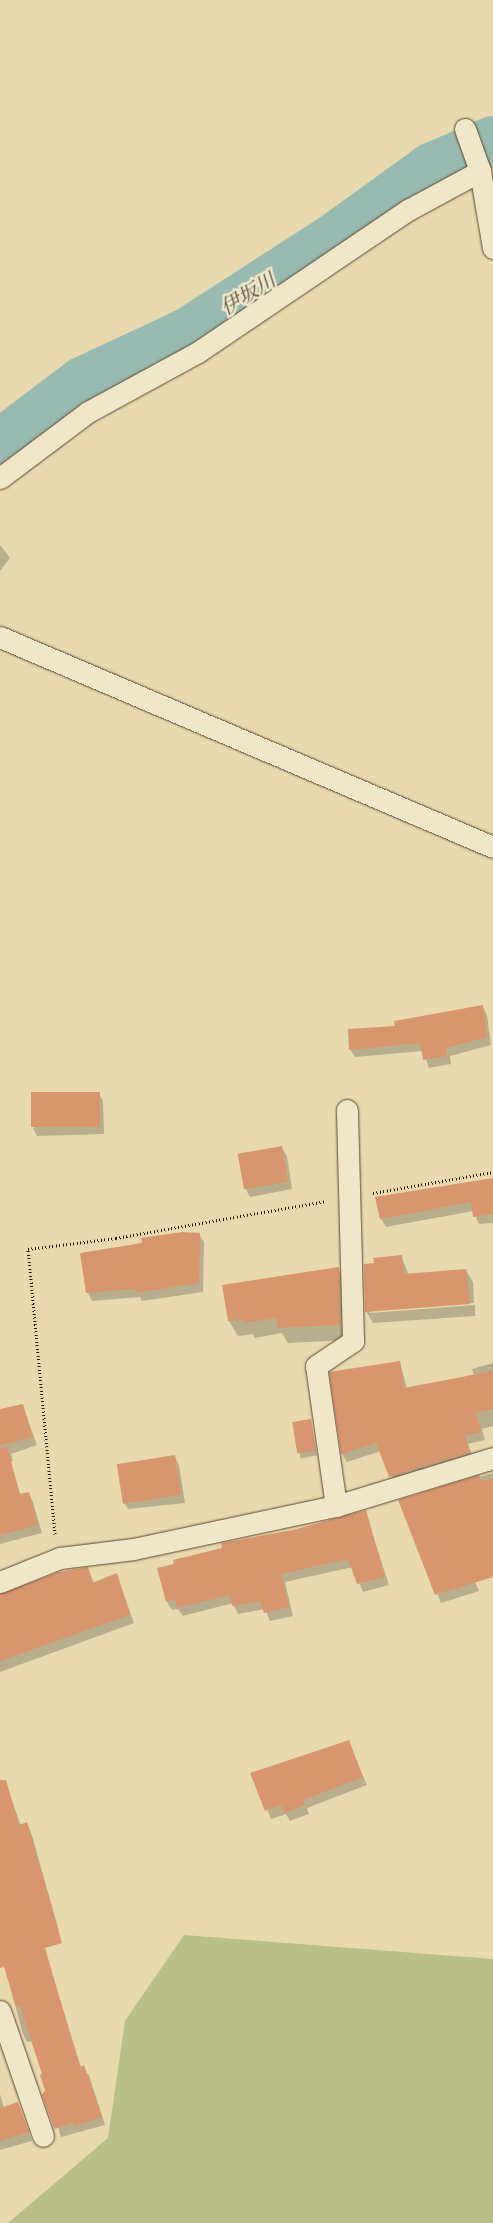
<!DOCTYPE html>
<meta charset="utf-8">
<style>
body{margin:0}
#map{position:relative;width:493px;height:2223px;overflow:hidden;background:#e8daae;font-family:"EB Garamond","Noto Serif JP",serif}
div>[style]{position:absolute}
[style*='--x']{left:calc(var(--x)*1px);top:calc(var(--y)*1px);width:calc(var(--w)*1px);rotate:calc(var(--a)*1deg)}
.green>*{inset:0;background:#b8bf89}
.shadow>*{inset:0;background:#0003;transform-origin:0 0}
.river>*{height:50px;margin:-25px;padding:0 25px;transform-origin:25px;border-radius:25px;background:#98bab0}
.building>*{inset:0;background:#d8966f;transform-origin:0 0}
.path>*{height:3px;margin-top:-1.5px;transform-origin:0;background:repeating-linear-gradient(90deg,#301201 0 1px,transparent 0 3.5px)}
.roads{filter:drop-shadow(0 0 1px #5e442c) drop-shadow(0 0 1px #5e442c)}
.street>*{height:21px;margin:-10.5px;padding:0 10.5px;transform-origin:10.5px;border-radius:10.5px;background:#f0e7ca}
span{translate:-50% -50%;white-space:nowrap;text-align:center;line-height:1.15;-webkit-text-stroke:5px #f0e7ca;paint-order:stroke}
.water-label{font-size:20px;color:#544d3e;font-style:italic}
</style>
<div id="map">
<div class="green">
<div style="clip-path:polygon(184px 1935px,493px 1959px,493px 2223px,8px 2223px,108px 2138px,125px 2021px)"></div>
</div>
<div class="shadow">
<div style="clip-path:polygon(0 545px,10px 558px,0 571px)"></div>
<div style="clip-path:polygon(483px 1007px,487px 1015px,491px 1045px,450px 1056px,451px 1064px,429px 1068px,423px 1051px,355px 1057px,350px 1049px,396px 1027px)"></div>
<div style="clip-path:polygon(99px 1094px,103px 1101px,104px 1134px,37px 1136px,33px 1128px)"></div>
<div style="clip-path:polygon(282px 1148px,287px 1156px,292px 1189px,250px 1197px,245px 1188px)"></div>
<div style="clip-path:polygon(493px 1180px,493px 1223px,479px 1224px,473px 1211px,386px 1227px,381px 1219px)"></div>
<div style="clip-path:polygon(199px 1234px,204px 1242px,203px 1292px,142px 1301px,140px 1297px,92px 1301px,88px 1293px)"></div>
<div style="clip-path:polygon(401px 1256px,409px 1275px,466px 1270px,473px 1282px,474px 1303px,370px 1310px,370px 1313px,475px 1305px,475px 1316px,373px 1323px,366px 1311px)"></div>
<div style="clip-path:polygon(338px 1269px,347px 1284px,348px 1340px,288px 1343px,282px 1333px,255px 1338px,253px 1334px,238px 1336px,229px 1321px,223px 1286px)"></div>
<div style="clip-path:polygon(400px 1362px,407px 1389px,474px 1376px,472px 1369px,493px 1363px,493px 1426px,482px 1429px,485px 1440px,468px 1444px,474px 1460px,395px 1485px,381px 1451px,347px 1462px,342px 1454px,331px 1373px)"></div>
<div style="clip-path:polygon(22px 1405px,37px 1445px,11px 1454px,13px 1461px,0 1464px,0 1416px)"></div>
<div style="left:310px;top:1421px;width:35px;height:17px;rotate:78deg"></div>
<div style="clip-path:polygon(175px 1457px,179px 1465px,185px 1503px,128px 1509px,123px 1501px,118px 1464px)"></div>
<div style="clip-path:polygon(493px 1473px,493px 1526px,456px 1538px,479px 1591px,441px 1603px,400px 1501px)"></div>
<div style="clip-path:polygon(17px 1488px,21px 1495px,28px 1493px,33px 1502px,42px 1533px,0 1544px,0 1494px)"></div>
<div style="clip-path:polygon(365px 1511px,389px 1585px,363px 1592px,353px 1567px,285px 1582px,293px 1616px,270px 1621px,265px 1609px,238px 1614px,233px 1603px,183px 1616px,178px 1609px,172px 1610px,167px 1602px,159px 1569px)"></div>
<div style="clip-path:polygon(88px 1568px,94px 1583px,117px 1575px,134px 1623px,0 1672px,0 1595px)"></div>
<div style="clip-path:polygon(348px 1741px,367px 1785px,307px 1808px,309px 1814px,290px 1821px,286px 1814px,271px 1819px,252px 1774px)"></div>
<div style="clip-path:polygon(5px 1781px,21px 1826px,27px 1824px,31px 1832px,59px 1931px,0 1947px,0 1782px)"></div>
<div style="clip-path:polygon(46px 1956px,81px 2067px,89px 2075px,105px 2125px,61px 2137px,33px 2041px,27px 2042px,23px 2034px,6px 1972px)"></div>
<div style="clip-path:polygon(0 2094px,4px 2108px,18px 2104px,32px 2141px,0 2150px)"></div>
</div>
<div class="river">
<div style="--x:0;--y:444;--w:103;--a:-37.1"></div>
<div style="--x:82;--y:382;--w:116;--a:-25"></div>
<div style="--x:187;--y:333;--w:174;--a:-32.8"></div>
<div style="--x:333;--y:239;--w:121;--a:-35.9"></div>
<div style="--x:431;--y:168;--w:68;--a:-23.5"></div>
</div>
<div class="building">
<div style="clip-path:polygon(483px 1005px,487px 1037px,446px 1048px,447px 1056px,423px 1060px,420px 1043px,349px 1050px,348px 1029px,395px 1026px,394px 1021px)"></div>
<div style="left:100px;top:1092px;width:35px;height:69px;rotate:90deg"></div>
<div style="left:282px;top:1146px;width:36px;height:45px;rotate:80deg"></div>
<div style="clip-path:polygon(493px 1178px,493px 1214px,473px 1217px,471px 1202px,380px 1219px,375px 1197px)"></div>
<div style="clip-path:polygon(182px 1232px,200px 1233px,199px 1283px,136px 1293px,135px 1289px,86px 1293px,80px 1253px,142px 1243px,141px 1238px)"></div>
<div style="clip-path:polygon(402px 1255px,404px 1274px,466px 1269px,470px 1304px,365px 1312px,364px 1264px,374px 1263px,373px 1258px)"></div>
<div style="clip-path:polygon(339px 1267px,340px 1325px,278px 1328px,276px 1318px,245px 1323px,244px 1319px,228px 1321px,222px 1285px)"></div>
<div style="clip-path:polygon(400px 1361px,404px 1388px,493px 1371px,493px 1409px,476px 1413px,481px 1432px,465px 1436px,470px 1452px,389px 1477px,376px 1443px,341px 1454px,329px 1372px)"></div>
<div style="clip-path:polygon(23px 1404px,33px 1437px,0 1446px,0 1409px)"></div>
<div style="left:311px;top:1419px;width:32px;height:19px;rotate:81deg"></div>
<div style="clip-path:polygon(7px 1447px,20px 1494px,29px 1492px,38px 1525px,0 1535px,0 1448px)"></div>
<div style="left:175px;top:1455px;width:40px;height:59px;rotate:81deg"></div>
<div style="clip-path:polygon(479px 1475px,481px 1481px,493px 1479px,493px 1577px,435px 1595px,398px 1500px)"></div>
<div style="clip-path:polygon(366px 1510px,385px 1577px,357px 1584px,348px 1559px,281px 1574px,289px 1607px,264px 1613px,261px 1601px,232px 1606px,230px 1595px,177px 1608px,175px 1600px,166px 1602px,157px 1568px,174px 1564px,173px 1560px,222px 1548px,221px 1543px,293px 1530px)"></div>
<div style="clip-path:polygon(88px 1567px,92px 1583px,117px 1573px,130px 1615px,0 1661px,0 1594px,59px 1572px)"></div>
<div style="clip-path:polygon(349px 1740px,363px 1777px,303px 1800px,305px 1805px,284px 1813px,281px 1805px,265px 1811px,250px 1773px)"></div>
<div style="clip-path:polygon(0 1780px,6px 1780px,19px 1825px,27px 1822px,62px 1943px,45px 1948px,80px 2067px,84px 2065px,102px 2117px,75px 2126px,73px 2123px,55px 2129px,53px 2125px,42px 2095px,45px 2090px,40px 2075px,42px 2074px,20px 2006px,16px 2007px,4px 1967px,0 1968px)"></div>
<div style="clip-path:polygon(18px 2102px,29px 2132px,0 2141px,0 2108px)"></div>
</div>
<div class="path">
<div style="--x:373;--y:1193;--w:122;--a:-9.9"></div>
<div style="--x:55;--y:1534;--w:286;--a:-95.4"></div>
<div style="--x:28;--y:1249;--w:89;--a:-7.1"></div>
<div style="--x:116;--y:1238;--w:212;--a:-10"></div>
</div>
<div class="roads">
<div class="street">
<div style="--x:465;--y:129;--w:45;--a:70.3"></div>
<div style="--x:480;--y:171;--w:78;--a:80.4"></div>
<div style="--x:0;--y:478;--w:110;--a:-36.9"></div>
<div style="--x:88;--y:412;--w:125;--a:-28.6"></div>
<div style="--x:198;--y:352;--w:254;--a:-34.1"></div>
<div style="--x:408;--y:210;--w:82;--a:-28.4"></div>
<div style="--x:0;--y:637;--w:536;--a:23.07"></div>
<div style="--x:336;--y:1506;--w:141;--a:-98.1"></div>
<div style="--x:316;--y:1366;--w:45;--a:-34"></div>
<div style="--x:353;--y:1341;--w:231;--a:-91.5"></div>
<div style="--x:0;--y:1582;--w:65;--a:-21.8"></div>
<div style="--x:60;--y:1558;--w:74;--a:-7"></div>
<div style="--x:133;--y:1549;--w:208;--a:-12"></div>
<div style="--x:336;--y:1506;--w:164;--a:-17"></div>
<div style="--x:0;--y:2011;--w:132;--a:71"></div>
</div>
</div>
<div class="water-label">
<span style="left:248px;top:294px;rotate:-32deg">伊坂川</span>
</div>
</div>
